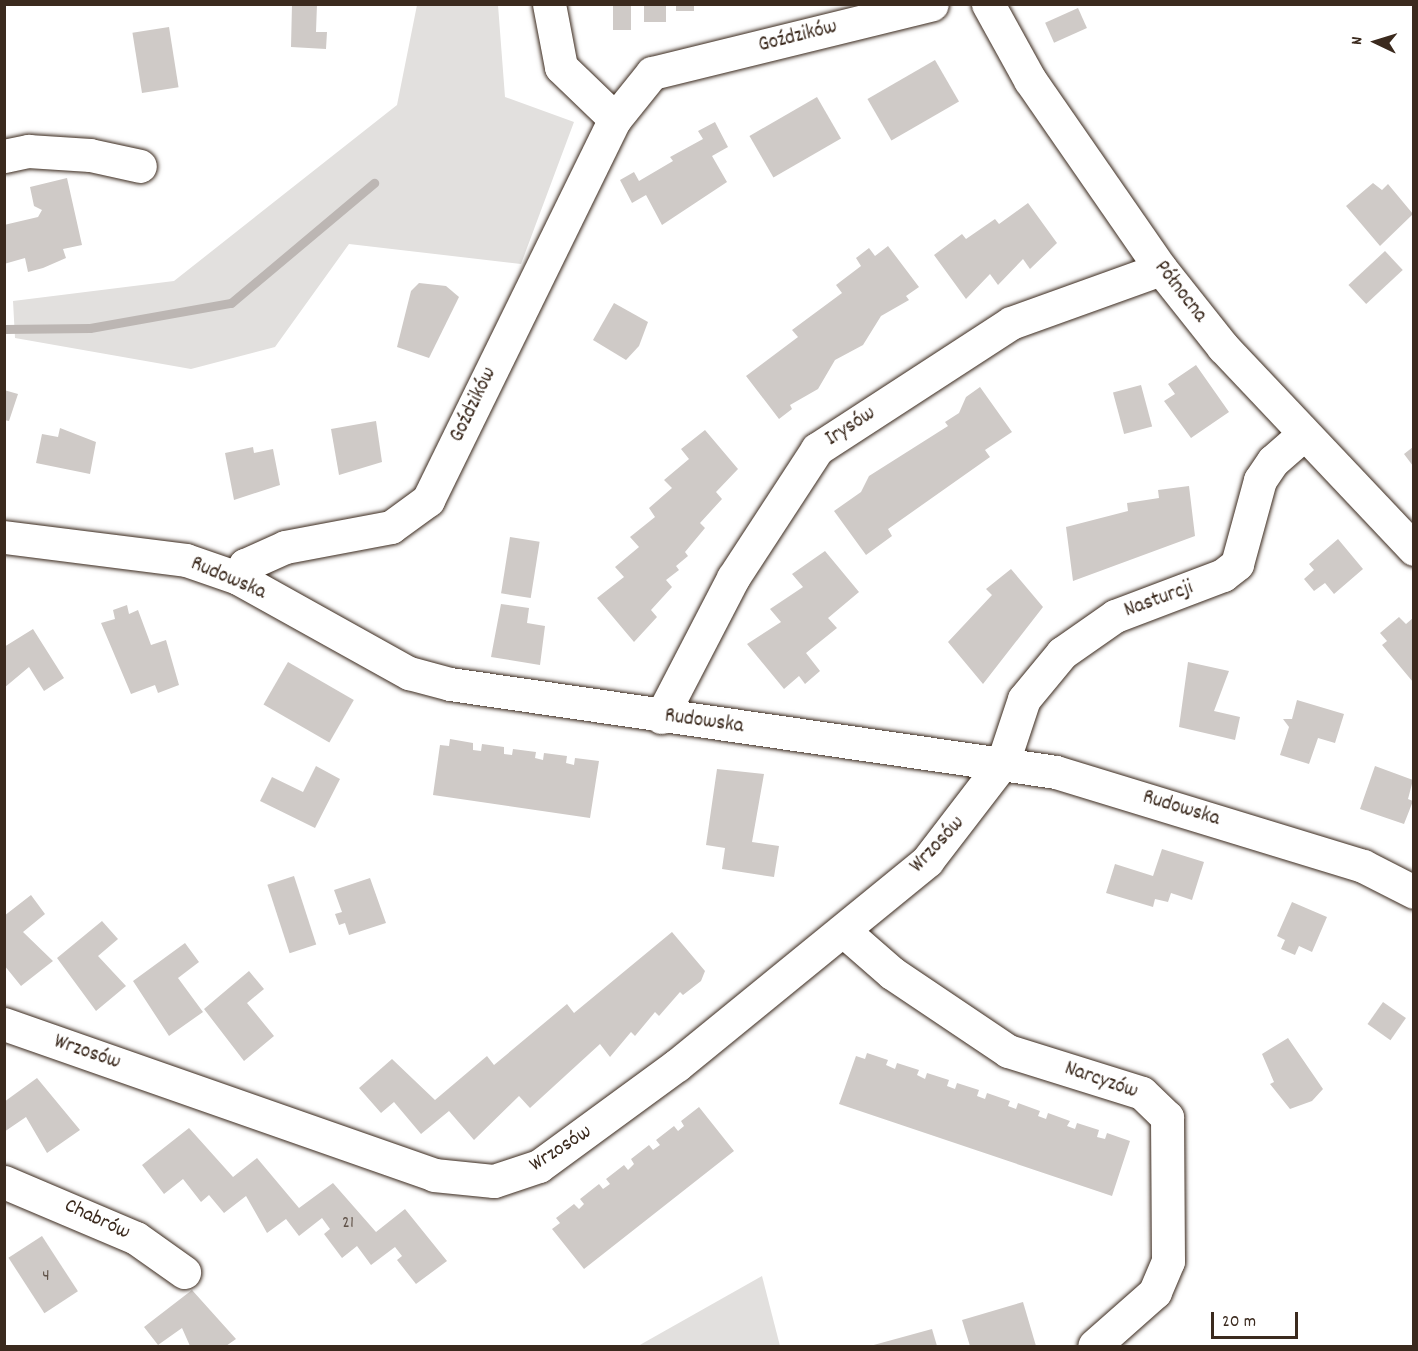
<!DOCTYPE html>
<meta charset="utf-8">
<style>
body{margin:0}
#map{position:relative;width:1418px;height:1351px;overflow:hidden;background:#fff;font-family:Dekko,sans-serif}
div>[style]{position:absolute}
[style*='--x']{left:calc(var(--x)*1px);top:calc(var(--y)*1px);width:calc(var(--w)*1px);rotate:calc(var(--a)*1deg)}
.green>*{inset:0;background:#e2e0de}
.stream>*{height:9px;margin:-4.5px;padding:0 4.5px;transform-origin:4.5px;border-radius:4.5px;background:#bcb6b3}
.building>*{inset:0;background:#cfcac7;transform-origin:0 0}
.roads{filter:drop-shadow(0 0 2px #3b2a1e) drop-shadow(0 0 2px #3b2a1e)}
.minor>*{height:33px;margin:-16.5px;padding:0 16.5px;transform-origin:16.5px;border-radius:16.5px;background:#fff}
span{translate:-50% -50%;white-space:nowrap;text-align:center;line-height:1.15;-webkit-text-stroke:4.5px #fff;paint-order:stroke}
.number-label{font-size:18px;color:#605248}
.number-label span{-webkit-text-stroke-width:0}
.street-label{font-size:21px;color:#3b2a1e}
.frame{position:absolute;inset:0;border:6px solid #3b2a1e;pointer-events:none}
.north{position:absolute;left:1346px;top:12px;width:60px;height:60px;-webkit-text-stroke:4px #fff;paint-order:stroke;rotate:274deg;font-size:16px;font-weight:700;line-height:24px;text-align:center;color:#3b2a1e}
.north::after{content:'';display:block;margin:auto;width:21px;height:27px;background:#3b2a1e;clip-path:polygon(50% 0,100% 100%,50% 72%,0 100%)}
.scale{position:absolute;left:1211px;top:1312px;width:87px;height:27px;box-sizing:border-box;border:3px solid #3b2a1e;border-top:0;padding-left:8px;font-size:18px;line-height:21px;white-space:nowrap;color:#3b2a1e;-webkit-text-stroke:4px #fff;paint-order:stroke}
</style>
<div id="map">
<div class="green">
<div style="clip-path:polygon(417px 5px,498px 5px,505px 97px,574px 122px,521px 264px,349px 244px,275px 347px,191px 369px,15px 338px,13px 301px,174px 281px,397px 105px)"></div>
<div style="clip-path:polygon(762px 1276px,780px 1346px,638px 1346px)"></div>
</div>
<div class="stream">
<div style="--x:4;--y:329;--w:86;--a:-0.7"></div>
<div style="--x:90;--y:328;--w:143;--a:-10.1"></div>
<div style="--x:231;--y:303;--w:187;--a:-40"></div>
</div>
<div class="building">
<div style="clip-path:polygon(292px 4px,317px 4px,316px 32px,327px 32px,326px 49px,291px 47px)"></div>
<div style="left:613px;top:4px;width:18px;height:26px"></div>
<div style="left:644px;top:4px;width:22px;height:18px"></div>
<div style="left:676px;top:4px;width:18px;height:7px"></div>
<div style="left:1078px;top:8px;width:22px;height:36px;rotate:66deg"></div>
<div style="left:169px;top:27px;width:61px;height:37px;rotate:81deg"></div>
<div style="left:935px;top:60px;width:48px;height:78px;rotate:60deg"></div>
<div style="left:817px;top:97px;width:48px;height:78px;rotate:60deg"></div>
<div style="clip-path:polygon(715px 122px,728px 147px,712px 156px,727px 182px,662px 225px,646px 195px,632px 203px,620px 180px,634px 172px,639px 181px,673px 161px,670px 157px,703px 139px,698px 131px)"></div>
<div style="clip-path:polygon(67px 178px,82px 245px,63px 249px,66px 258px,43px 268px,28px 272px,25px 258px,4px 264px,4px 225px,38px 217px,42px 210px,34px 206px,30px 187px)"></div>
<div style="clip-path:polygon(1373px 183px,1382px 190px,1388px 184px,1413px 214px,1380px 246px,1346px 206px)"></div>
<div style="clip-path:polygon(1028px 203px,1057px 243px,1030px 269px,1023px 259px,998px 285px,990px 274px,966px 299px,934px 255px,962px 234px,966px 239px,995px 219px,999px 224px)"></div>
<div style="clip-path:polygon(888px 246px,919px 287px,906px 296px,909px 300px,881px 316px,863px 345px,835px 360px,818px 389px,790px 405px,792px 409px,779px 419px,746px 376px,798px 337px,792px 330px,842px 293px,836px 285px,861px 266px,856px 258px,869px 248px,875px 256px)"></div>
<div style="left:1385px;top:251px;width:26px;height:50px;rotate:47deg"></div>
<div style="clip-path:polygon(419px 283px,446px 286px,459px 297px,429px 358px,397px 347px,411px 291px)"></div>
<div style="clip-path:polygon(614px 303px,648px 322px,639px 346px,626px 360px,593px 340px)"></div>
<div style="clip-path:polygon(1196px 365px,1229px 412px,1191px 438px,1164px 401px,1175px 394px,1168px 384px)"></div>
<div style="left:1141px;top:385px;width:43px;height:29px;rotate:75deg"></div>
<div style="clip-path:polygon(980px 387px,1012px 432px,985px 450px,990px 457px,888px 529px,892px 536px,866px 555px,834px 511px,861px 492px,869px 476px,948px 426px,945px 422px,959px 413px,966px 397px)"></div>
<div style="clip-path:polygon(4px 390px,18px 394px,9px 421px,4px 420px)"></div>
<div style="clip-path:polygon(376px 421px,382px 462px,339px 475px,331px 429px)"></div>
<div style="clip-path:polygon(60px 428px,96px 442px,90px 474px,36px 463px,42px 434px,58px 437px)"></div>
<div style="clip-path:polygon(705px 430px,738px 469px,716px 492px,722px 499px,700px 523px,705px 528px,685px 552px,688px 556px,676px 566px,679px 570px,666px 580px,672px 587px,651px 610px,657px 617px,634px 642px,597px 598px,624px 577px,615px 567px,639px 547px,630px 537px,655px 517px,649px 508px,672px 488px,664px 480px,689px 459px,681px 449px)"></div>
<div style="clip-path:polygon(253px 447px,254px 453px,273px 449px,280px 485px,234px 500px,225px 453px)"></div>
<div style="clip-path:polygon(1413px 447px,1413px 466px,1404px 454px)"></div>
<div style="clip-path:polygon(1189px 486px,1195px 536px,1073px 581px,1066px 527px,1128px 511px,1127px 503px,1159px 498px,1158px 490px)"></div>
<div style="left:510px;top:537px;width:30px;height:57px;rotate:9deg"></div>
<div style="clip-path:polygon(1338px 539px,1363px 569px,1334px 594px,1325px 583px,1314px 591px,1304px 579px,1314px 570px,1309px 564px)"></div>
<div style="clip-path:polygon(825px 551px,859px 592px,828px 618px,837px 628px,806px 653px,820px 671px,805px 684px,799px 676px,784px 689px,747px 644px,781px 622px,770px 609px,803px 587px,792px 574px)"></div>
<div style="clip-path:polygon(1011px 569px,1043px 607px,983px 684px,948px 642px,992px 595px,986px 589px)"></div>
<div style="clip-path:polygon(501px 604px,529px 608px,527px 623px,545px 626px,540px 665px,491px 657px)"></div>
<div style="clip-path:polygon(127px 605px,129px 614px,138px 610px,151px 645px,166px 640px,179px 685px,158px 693px,155px 685px,131px 694px,101px 623px,115px 619px,113px 610px)"></div>
<div style="clip-path:polygon(1399px 617px,1406px 624px,1413px 618px,1413px 682px,1382px 645px,1387px 641px,1380px 633px)"></div>
<div style="clip-path:polygon(33px 629px,64px 678px,44px 691px,29px 667px,4px 688px,4px 647px)"></div>
<div style="left:288px;top:662px;width:76px;height:49px;rotate:30deg"></div>
<div style="clip-path:polygon(1188px 662px,1229px 671px,1214px 711px,1240px 717px,1235px 740px,1179px 727px)"></div>
<div style="clip-path:polygon(1297px 700px,1344px 714px,1335px 743px,1318px 738px,1309px 764px,1280px 755px,1289px 727px,1283px 719px,1292px 719px)"></div>
<div style="clip-path:polygon(450px 739px,473px 743px,473px 750px,481px 751px,482px 744px,504px 747px,504px 754px,512px 755px,513px 749px,536px 752px,535px 758px,543px 760px,544px 753px,567px 756px,566px 763px,574px 765px,575px 758px,599px 761px,590px 818px,433px 795px,440px 745px,449px 746px)"></div>
<div style="clip-path:polygon(316px 766px,340px 779px,315px 828px,260px 801px,272px 777px,303px 792px)"></div>
<div style="clip-path:polygon(1375px 766px,1413px 780px,1408px 799px,1413px 801px,1404px 824px,1360px 809px)"></div>
<div style="clip-path:polygon(717px 769px,764px 774px,752px 842px,779px 846px,774px 877px,722px 869px,725px 848px,706px 845px)"></div>
<div style="clip-path:polygon(1162px 849px,1204px 862px,1192px 900px,1171px 893px,1168px 902px,1155px 899px,1153px 907px,1106px 893px,1115px 864px,1153px 876px)"></div>
<div style="left:294px;top:876px;width:72px;height:28px;rotate:72deg"></div>
<div style="clip-path:polygon(370px 878px,386px 923px,349px 935px,345px 923px,339px 925px,335px 914px,342px 912px,334px 890px)"></div>
<div style="clip-path:polygon(31px 895px,45px 914px,23px 932px,53px 961px,21px 986px,4px 965px,4px 916px)"></div>
<div style="clip-path:polygon(1292px 902px,1327px 917px,1312px 952px,1299px 946px,1295px 955px,1281px 949px,1285px 940px,1277px 936px)"></div>
<div style="clip-path:polygon(102px 921px,118px 939px,98px 956px,126px 986px,96px 1011px,57px 958px)"></div>
<div style="clip-path:polygon(672px 932px,705px 971px,701px 981px,683px 995px,680px 992px,659px 1016px,655px 1012px,635px 1036px,631px 1032px,610px 1057px,600px 1044px,530px 1108px,519px 1096px,474px 1140px,449px 1111px,421px 1134px,394px 1102px,381px 1113px,359px 1088px,392px 1059px,435px 1100px,487px 1056px,494px 1065px,567px 1004px,574px 1013px)"></div>
<div style="clip-path:polygon(185px 943px,199px 962px,178px 978px,203px 1012px,169px 1036px,133px 981px)"></div>
<div style="clip-path:polygon(249px 971px,264px 989px,247px 1003px,274px 1036px,244px 1061px,204px 1009px)"></div>
<div style="left:1383px;top:1002px;width:28px;height:27px;rotate:35deg"></div>
<div style="clip-path:polygon(1288px 1038px,1323px 1089px,1312px 1101px,1290px 1109px,1270px 1084px,1274px 1082px,1262px 1054px)"></div>
<div style="clip-path:polygon(867px 1053px,888px 1060px,886px 1065px,895px 1069px,897px 1063px,919px 1070px,917px 1075px,925px 1079px,927px 1073px,949px 1080px,947px 1086px,955px 1089px,957px 1083px,979px 1090px,977px 1096px,985px 1099px,987px 1093px,1010px 1101px,1008px 1106px,1016px 1109px,1018px 1103px,1040px 1111px,1038px 1116px,1046px 1119px,1048px 1113px,1070px 1121px,1067px 1126px,1075px 1129px,1077px 1123px,1099px 1130px,1097px 1137px,1105px 1139px,1107px 1133px,1130px 1141px,1112px 1196px,839px 1104px,856px 1056px,865px 1059px)"></div>
<div style="clip-path:polygon(37px 1078px,80px 1130px,47px 1153px,26px 1117px,4px 1132px,4px 1102px)"></div>
<div style="clip-path:polygon(699px 1107px,734px 1151px,584px 1269px,552px 1229px,560px 1223px,556px 1218px,574px 1204px,579px 1209px,584px 1204px,580px 1199px,599px 1184px,603px 1189px,610px 1184px,606px 1179px,624px 1165px,628px 1170px,634px 1164px,631px 1159px,649px 1145px,653px 1150px,660px 1145px,656px 1140px,674px 1126px,678px 1131px,684px 1126px,681px 1121px)"></div>
<div style="clip-path:polygon(189px 1128px,233px 1177px,257px 1158px,299px 1208px,333px 1183px,376px 1232px,405px 1209px,447px 1261px,416px 1284px,397px 1260px,402px 1256px,395px 1247px,371px 1265px,357px 1246px,342px 1258px,324px 1234px,330px 1229px,322px 1218px,299px 1236px,286px 1219px,267px 1233px,246px 1196px,224px 1213px,209px 1195px,201px 1202px,183px 1179px,164px 1194px,142px 1165px)"></div>
<div style="left:42px;top:1236px;width:66px;height:40px;rotate:57deg"></div>
<div style="clip-path:polygon(192px 1290px,236px 1339px,226px 1346px,190px 1346px,182px 1328px,158px 1345px,144px 1327px)"></div>
<div style="clip-path:polygon(1023px 1302px,1036px 1346px,970px 1346px,962px 1320px)"></div>
<div style="clip-path:polygon(932px 1329px,937px 1346px,870px 1346px)"></div>
</div>
<div class="roads">
<div class="minor">
<div style="--x:549;--y:4;--w:64;--a:79.2"></div>
<div style="--x:561;--y:67;--w:75;--a:43.9"></div>
<div style="--x:988;--y:4;--w:87;--a:61.1"></div>
<div style="--x:1030;--y:80;--w:230;--a:55.3"></div>
<div style="--x:1161;--y:269;--w:100;--a:51.5"></div>
<div style="--x:1223;--y:347;--w:278;--a:46.6"></div>
<div style="--x:4;--y:156;--w:25;--a:-12"></div>
<div style="--x:28;--y:151;--w:62;--a:3.7"></div>
<div style="--x:90;--y:155;--w:51;--a:12.4"></div>
<div style="--x:4;--y:537;--w:183;--a:7.2"></div>
<div style="--x:186;--y:560;--w:55;--a:19.1"></div>
<div style="--x:238;--y:578;--w:196;--a:29.1"></div>
<div style="--x:409;--y:673;--w:42;--a:15"></div>
<div style="--x:450;--y:684;--w:612;--a:8.26"></div>
<div style="--x:1056;--y:772;--w:321;--a:17"></div>
<div style="--x:1363;--y:866;--w:57;--a:27"></div>
<div style="--x:238;--y:578;--w:15;--a:-62"></div>
<div style="--x:245;--y:565;--w:44;--a:-24.2"></div>
<div style="--x:285;--y:547;--w:108;--a:-10.7"></div>
<div style="--x:391;--y:527;--w:46;--a:-36.1"></div>
<div style="--x:428;--y:500;--w:424;--a:-63.9"></div>
<div style="--x:615;--y:119;--w:59;--a:-51.2"></div>
<div style="--x:652;--y:73;--w:288;--a:-13.8"></div>
<div style="--x:661;--y:717;--w:157;--a:-62.6"></div>
<div style="--x:733;--y:578;--w:154;--a:-56.9"></div>
<div style="--x:817;--y:449;--w:231;--a:-33"></div>
<div style="--x:1011;--y:323;--w:159;--a:-19.8"></div>
<div style="--x:845;--y:932;--w:62;--a:41.1"></div>
<div style="--x:892;--y:973;--w:140;--a:33.9"></div>
<div style="--x:1008;--y:1051;--w:140;--a:17.4"></div>
<div style="--x:1142;--y:1093;--w:35;--a:44"></div>
<div style="--x:1167;--y:1117;--w:144;--a:89.6"></div>
<div style="--x:1168;--y:1261;--w:34;--a:113"></div>
<div style="--x:1155;--y:1292;--w:81;--a:138.5"></div>
<div style="--x:4;--y:1024;--w:456;--a:19.3"></div>
<div style="--x:434;--y:1175;--w:60;--a:5.7"></div>
<div style="--x:494;--y:1181;--w:47;--a:-18.4"></div>
<div style="--x:539;--y:1166;--w:171;--a:-36.2"></div>
<div style="--x:677;--y:1065;--w:323;--a:-39.2"></div>
<div style="--x:927;--y:861;--w:125;--a:-52.5"></div>
<div style="--x:1003;--y:762;--w:66;--a:-71.6"></div>
<div style="--x:1024;--y:699;--w:60;--a:-50.4"></div>
<div style="--x:1062;--y:653;--w:65;--a:-34.9"></div>
<div style="--x:1115;--y:616;--w:116;--a:-20.8"></div>
<div style="--x:1223;--y:575;--w:18;--a:-38"></div>
<div style="--x:1237;--y:564;--w:87;--a:-74.7"></div>
<div style="--x:1260;--y:480;--w:23;--a:-56"></div>
<div style="--x:1273;--y:461;--w:41;--a:-41.1"></div>
<div style="--x:4;--y:1182;--w:143;--a:23"></div>
<div style="--x:136;--y:1238;--w:59;--a:35.3"></div>
</div>
</div>
<div class="number-label">
<span style="left:348px;top:1224px">21</span>
<span style="left:46px;top:1277px">4</span>
</div>
<div class="street-label">
<span style="left:798px;top:37px;rotate:-14deg">Goździków</span>
<span style="left:1180px;top:292px;rotate:52deg">Północna</span>
<span style="left:474px;top:405px;rotate:-64deg">Goździków</span>
<span style="left:851px;top:427px;rotate:-33deg">Irysów</span>
<span style="left:228px;top:579px;rotate:23deg">Rudowska</span>
<span style="left:1159px;top:600px;rotate:-20deg">Nasturcji</span>
<span style="left:704px;top:722px;rotate:8deg">Rudowska</span>
<span style="left:1181px;top:809px;rotate:17deg">Rudowska</span>
<span style="left:938px;top:845px;rotate:-47deg">Wrzosów</span>
<span style="left:87px;top:1053px;rotate:19deg">Wrzosów</span>
<span style="left:1101px;top:1081px;rotate:19deg">Narcyzów</span>
<span style="left:561px;top:1149px;rotate:-33deg">Wrzosów</span>
<span style="left:97px;top:1220px;rotate:25deg">Chabrów</span>
</div>
<div class="frame"></div>
<div class="north">N</div>
<div class="scale">20 m</div>
</div>
